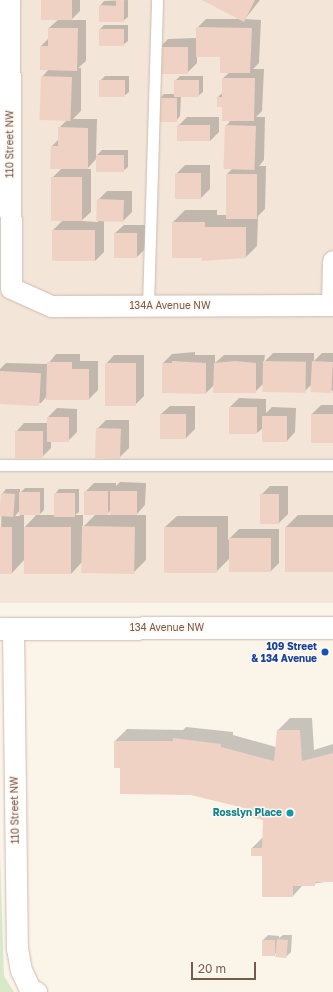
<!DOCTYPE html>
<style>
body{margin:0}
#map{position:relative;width:333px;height:992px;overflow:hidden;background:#fbf4e9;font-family:"Golos Text",sans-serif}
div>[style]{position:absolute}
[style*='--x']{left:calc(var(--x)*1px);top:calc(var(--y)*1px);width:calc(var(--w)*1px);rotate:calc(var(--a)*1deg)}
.residential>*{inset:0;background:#f3e5d8;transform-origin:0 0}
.green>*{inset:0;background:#d7e9c8}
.shadow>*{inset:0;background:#0003}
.building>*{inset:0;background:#efd2c3;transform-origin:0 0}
.roads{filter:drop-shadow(0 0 1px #cdbbb0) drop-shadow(0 0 1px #cdbbb0)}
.service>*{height:11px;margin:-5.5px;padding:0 5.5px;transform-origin:5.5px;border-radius:5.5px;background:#fff}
.minor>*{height:21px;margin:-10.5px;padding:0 10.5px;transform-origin:10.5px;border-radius:10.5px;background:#fff}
.tertiary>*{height:22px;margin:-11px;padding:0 11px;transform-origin:11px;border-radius:11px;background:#fff}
.dots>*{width:11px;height:11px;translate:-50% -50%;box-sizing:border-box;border:2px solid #fef8f0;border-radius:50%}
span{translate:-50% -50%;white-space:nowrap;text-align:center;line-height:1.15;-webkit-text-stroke:3px #fef8f0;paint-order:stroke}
.street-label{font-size:10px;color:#755a4e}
.transit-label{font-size:10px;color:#164399;font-weight:700}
.right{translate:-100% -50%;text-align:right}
.culture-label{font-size:10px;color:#0d838f;font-weight:700}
.scale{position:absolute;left:191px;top:962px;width:65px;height:18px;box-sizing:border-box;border:2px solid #755a4e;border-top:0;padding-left:5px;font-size:12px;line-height:14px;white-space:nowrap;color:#755a4e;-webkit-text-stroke:3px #fef8f0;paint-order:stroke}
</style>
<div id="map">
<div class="residential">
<div style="left:0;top:0;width:333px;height:603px"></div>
</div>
<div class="green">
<div style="clip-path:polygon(0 851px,4px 976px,14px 992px,0 992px)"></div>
</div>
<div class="shadow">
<div style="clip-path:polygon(42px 0,80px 0,80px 11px,71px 20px,86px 20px,86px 61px,78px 68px,81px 68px,81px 111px,73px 119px,97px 119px,96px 156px,102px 150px,128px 150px,128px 167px,123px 171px,97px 158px,87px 169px,91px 169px,91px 212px,81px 221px,98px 222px,98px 200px,107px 191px,132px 191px,132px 212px,123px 221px,104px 221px,104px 252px,95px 261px,53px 230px,63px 220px,52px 178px,62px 168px,52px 146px,59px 139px,59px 128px,67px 120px,42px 77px,49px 69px,41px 69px,41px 46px,49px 38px,49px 28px,59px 19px)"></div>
<div style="clip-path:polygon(128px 0,128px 17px,123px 21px,100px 6px,104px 1px)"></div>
<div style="clip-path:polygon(204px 0,260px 0,245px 19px,261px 20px,259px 63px,253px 69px,264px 69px,262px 111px,256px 117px,265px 117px,264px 160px,259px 166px,266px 166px,265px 209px,258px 216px,257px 246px,245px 258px,173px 222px,185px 210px,217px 210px,217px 215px,226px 215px,227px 174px,232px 169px,226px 126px,231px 120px,218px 97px,223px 92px,223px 78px,230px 72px,221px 56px,197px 56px,197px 63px,188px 72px,159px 48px,168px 39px,197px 38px,197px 28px,206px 19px,242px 19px)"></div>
<div style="clip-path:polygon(104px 25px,128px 25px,128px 41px,123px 45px,100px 29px)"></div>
<div style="clip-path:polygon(105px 76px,129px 76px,129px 92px,124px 96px,100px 81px)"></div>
<div style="clip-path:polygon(180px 76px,203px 76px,203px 92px,198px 96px,181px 96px,180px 116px,176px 121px,160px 98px,164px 94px,175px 94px,175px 81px)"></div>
<div style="clip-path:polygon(187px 117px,219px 117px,219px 132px,210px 141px,178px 126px)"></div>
<div style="clip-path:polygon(185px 165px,210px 165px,210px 189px,201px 198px,176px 174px)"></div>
<div style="clip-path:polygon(124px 225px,145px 225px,145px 249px,136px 258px,115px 233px)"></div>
<div style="clip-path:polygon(195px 352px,195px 355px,215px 355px,215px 363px,224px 355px,265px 355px,264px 362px,273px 353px,314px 353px,314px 361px,322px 353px,333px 353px,333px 391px,313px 383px,305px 391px,264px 383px,255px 392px,215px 384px,206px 393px,163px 363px,172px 354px)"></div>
<div style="clip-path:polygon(56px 354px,80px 354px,80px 361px,98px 361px,98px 390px,89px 399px,47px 396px,41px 403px,0 403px,0 369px,6px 363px,48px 364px)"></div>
<div style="clip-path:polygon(114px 355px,144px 355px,144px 396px,135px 405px,106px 364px)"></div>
<div style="clip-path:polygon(239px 398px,266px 399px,266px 413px,272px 407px,296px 408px,295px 432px,287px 441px,263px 428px,257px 433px,230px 407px)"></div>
<div style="clip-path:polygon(321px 405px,333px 405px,333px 442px,312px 414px)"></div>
<div style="clip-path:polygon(170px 406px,195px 406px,195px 429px,186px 438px,161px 414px)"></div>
<div style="clip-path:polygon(57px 408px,77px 409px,77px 432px,68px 441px,51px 441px,51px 448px,42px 457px,16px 432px,24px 423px,48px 423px,48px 417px)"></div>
<div style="clip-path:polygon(106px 420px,129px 420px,129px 448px,120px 457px,97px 429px)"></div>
<div style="clip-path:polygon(evenodd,120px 482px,146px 483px,145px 505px,136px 515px,146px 515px,146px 560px,134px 572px,83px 561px,71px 574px,24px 560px,12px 573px,0 573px,2px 494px,6px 489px,20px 489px,20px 493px,25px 488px,44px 488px,44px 510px,39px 515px,55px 515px,55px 494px,59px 489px,79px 489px,79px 512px,75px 515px,83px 515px,83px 527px,96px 514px,85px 492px,94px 483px,116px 483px,116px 486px,120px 482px,20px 510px,20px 516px,15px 516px,20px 510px,120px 482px,111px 510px,111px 515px,106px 515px,111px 510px,120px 482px,24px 514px,37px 514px,24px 528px,24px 514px)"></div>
<div style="clip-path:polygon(270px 486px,288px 486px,288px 514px,279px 523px,261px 495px)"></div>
<div style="clip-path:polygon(298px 515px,333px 515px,333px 572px,286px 527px)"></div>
<div style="clip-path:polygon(177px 516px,228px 516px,228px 540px,239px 529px,279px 529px,279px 563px,270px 572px,229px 559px,216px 572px,165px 527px)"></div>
<div style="clip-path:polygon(290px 718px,312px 718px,314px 750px,333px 744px,333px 881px,303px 885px,293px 896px,263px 855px,252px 848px,263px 837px,264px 819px,249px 809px,121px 767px,115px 741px,127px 729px,183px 730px,186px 727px,233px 732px,233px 735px,276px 747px,278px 730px)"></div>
<div style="clip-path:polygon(268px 935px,279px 936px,279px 938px,283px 935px,292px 935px,291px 952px,287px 956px,277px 952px,273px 956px,263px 940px)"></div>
</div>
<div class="building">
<div style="left:41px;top:0;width:31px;height:20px"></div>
<div style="clip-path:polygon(116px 0,124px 0,124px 22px,99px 22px,99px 5px,116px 6px)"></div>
<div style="clip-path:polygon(202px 0,255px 0,244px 22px)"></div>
<div style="clip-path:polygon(196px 27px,252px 28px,250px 73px,220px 73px,220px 57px,196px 57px)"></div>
<div style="clip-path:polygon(48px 28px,78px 28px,77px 71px,40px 70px,40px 46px,48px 46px)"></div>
<div style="left:99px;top:29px;width:25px;height:17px"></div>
<div style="left:158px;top:47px;width:30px;height:27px"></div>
<div style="left:41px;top:76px;width:31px;height:44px;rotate:2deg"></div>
<div style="clip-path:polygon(222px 78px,255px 78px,254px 121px,222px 121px,222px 107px,217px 107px,217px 97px,222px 97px)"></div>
<div style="left:99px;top:80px;width:26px;height:17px"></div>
<div style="left:174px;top:80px;width:25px;height:17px"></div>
<div style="left:159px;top:98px;width:18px;height:24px"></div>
<div style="left:177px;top:125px;width:33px;height:16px"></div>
<div style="left:225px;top:125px;width:31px;height:44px;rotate:2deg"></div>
<div style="clip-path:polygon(58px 127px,88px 128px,88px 169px,50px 169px,51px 146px,58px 146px)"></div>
<div style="left:96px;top:155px;width:28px;height:17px"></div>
<div style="left:175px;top:173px;width:26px;height:26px"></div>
<div style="left:226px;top:174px;width:31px;height:45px"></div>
<div style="left:51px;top:177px;width:31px;height:44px"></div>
<div style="left:97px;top:199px;width:27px;height:22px;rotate:2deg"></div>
<div style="clip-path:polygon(172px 222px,205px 222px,205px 227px,246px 227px,246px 258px,202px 261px,202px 258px,172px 258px)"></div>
<div style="left:52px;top:230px;width:43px;height:31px"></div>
<div style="left:114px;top:233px;width:23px;height:25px"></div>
<div style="clip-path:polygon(172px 361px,206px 363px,206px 394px,162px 393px,162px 363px,172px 363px)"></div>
<div style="clip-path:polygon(235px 361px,256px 363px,256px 393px,213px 393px,214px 363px)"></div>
<div style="left:263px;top:361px;width:43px;height:31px;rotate:1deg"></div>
<div style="left:312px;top:361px;width:21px;height:31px;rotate:3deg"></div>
<div style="clip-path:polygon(47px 362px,72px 362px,72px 369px,89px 369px,89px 400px,46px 400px)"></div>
<div style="left:105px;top:363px;width:31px;height:43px"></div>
<div style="left:0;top:371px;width:41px;height:33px;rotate:3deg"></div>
<div style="left:229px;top:407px;width:28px;height:27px"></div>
<div style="left:160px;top:414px;width:26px;height:25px"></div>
<div style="left:311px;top:414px;width:22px;height:29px"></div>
<div style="left:262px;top:416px;width:25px;height:26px"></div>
<div style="left:47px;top:417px;width:22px;height:25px"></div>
<div style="left:96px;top:428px;width:25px;height:30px;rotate:2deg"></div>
<div style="left:15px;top:431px;width:28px;height:27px"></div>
<div style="left:84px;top:491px;width:24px;height:24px"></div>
<div style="left:110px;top:491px;width:27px;height:24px"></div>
<div style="left:19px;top:492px;width:21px;height:23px"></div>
<div style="left:1px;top:493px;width:14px;height:23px;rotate:4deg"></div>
<div style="left:54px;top:493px;width:21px;height:24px"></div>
<div style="left:260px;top:494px;width:19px;height:30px"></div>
<div style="left:82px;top:526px;width:53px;height:47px;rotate:1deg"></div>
<div style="left:0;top:527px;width:12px;height:47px"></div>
<div style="left:24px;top:527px;width:47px;height:47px"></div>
<div style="left:164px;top:527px;width:53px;height:46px"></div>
<div style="left:285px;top:527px;width:48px;height:45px"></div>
<div style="left:229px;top:538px;width:42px;height:34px"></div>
<div style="clip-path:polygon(277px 730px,300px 730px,302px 761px,333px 753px,333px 882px,315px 882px,315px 886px,293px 886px,293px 897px,262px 897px,262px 856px,251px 856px,251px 848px,262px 848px,263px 820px,246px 816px,248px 809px,191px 795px,120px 794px,120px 768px,114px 768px,114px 741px,173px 741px,173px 738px,221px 744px,221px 747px,274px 761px)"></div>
<div style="left:277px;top:939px;width:11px;height:18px;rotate:5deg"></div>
<div style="left:262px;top:940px;width:13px;height:16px"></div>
</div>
<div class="roads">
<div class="service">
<div style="--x:148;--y:306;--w:306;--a:-88.3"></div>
<div style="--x:0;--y:465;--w:333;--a:0"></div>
</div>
<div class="minor">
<div style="--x:9;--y:0;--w:288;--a:89.6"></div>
<div style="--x:11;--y:288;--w:44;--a:24.2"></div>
<div style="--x:51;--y:306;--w:282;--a:-0.2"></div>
<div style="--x:332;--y:305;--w:44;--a:-88.7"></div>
<div style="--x:13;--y:629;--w:319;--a:89.3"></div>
<div style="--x:17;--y:948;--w:22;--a:80"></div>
<div style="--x:21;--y:970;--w:21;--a:65"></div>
<div style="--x:30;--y:989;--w:7;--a:27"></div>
</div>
<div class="tertiary">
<div style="--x:0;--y:629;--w:333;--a:-0.2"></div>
</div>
</div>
<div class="dots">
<div style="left:325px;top:652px;background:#1a4fb4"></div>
<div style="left:290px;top:813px;background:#0f9aa8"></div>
</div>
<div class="street-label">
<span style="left:10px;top:144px;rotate:-90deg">110 Street NW</span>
<span style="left:170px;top:306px">134A Avenue NW</span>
<span style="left:167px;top:628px">134 Avenue NW</span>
<span style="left:15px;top:810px;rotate:-91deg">110 Street NW</span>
</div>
<div class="transit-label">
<span class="right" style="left:317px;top:652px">109 Street<br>&amp; 134 Avenue</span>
</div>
<div class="culture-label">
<span class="right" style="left:282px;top:813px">Rosslyn Place</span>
</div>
<div class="scale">20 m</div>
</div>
